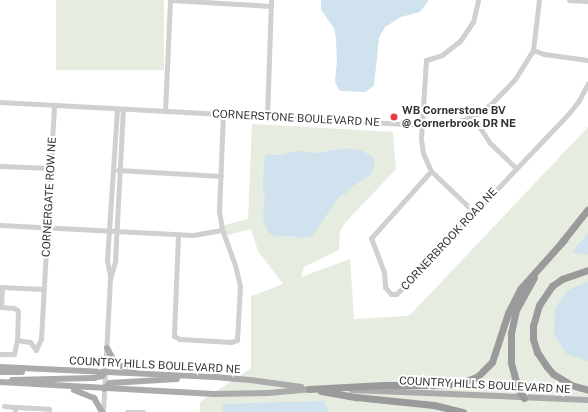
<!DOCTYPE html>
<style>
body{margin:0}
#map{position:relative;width:588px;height:412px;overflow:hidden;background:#fff;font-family:"Public Sans",sans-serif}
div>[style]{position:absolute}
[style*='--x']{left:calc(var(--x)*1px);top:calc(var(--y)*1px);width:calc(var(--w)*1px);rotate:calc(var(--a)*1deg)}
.green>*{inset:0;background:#e6ecdf;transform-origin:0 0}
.water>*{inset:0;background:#cfe2ee}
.minor>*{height:5px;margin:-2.5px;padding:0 2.5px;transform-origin:2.5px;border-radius:2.5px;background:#d0d0d0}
.major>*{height:6px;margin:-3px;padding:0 3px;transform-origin:3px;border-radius:3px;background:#ababab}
.highway>*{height:7px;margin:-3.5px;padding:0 3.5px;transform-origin:3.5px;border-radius:3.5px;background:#9a9a9a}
.dots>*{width:11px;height:11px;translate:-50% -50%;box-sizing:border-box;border:2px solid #fff;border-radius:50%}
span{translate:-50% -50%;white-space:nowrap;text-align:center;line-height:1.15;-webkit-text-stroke:4px #fff;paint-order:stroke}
.poi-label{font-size:11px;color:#333;font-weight:700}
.left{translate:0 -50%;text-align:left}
.street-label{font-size:11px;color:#333}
</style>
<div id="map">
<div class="green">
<div style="left:56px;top:0;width:108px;height:70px"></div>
<div style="clip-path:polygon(252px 124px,393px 132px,396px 169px,345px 223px,340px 231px,339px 250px,304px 267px,301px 277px,350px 259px,354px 319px,408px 316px,412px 313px,588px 127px,588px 412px,200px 412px,200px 402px,251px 368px,251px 296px,283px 284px,258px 251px,251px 229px,224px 236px,221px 226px,248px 219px)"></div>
</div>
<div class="water">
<div style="clip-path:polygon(321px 0,429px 0,420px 12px,401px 17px,385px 27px,379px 38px,374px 86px,365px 92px,341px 91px,338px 88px,335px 82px,337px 60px,336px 39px,334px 28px,321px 10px)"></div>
<div style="clip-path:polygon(344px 148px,363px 151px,374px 158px,374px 167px,370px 175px,353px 186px,345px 194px,339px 197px,312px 236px,303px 238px,289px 236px,275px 237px,268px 232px,263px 218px,265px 198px,263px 188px,264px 163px,266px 155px,282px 155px,296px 151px,318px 153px)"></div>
<div style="clip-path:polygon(588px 233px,588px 255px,572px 252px)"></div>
<div style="clip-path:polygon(588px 282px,588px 361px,567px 354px,554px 335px,555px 308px,568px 290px)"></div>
<div style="clip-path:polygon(324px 401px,328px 412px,223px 412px,223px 404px)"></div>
</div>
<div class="minor">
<div style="--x:171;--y:0;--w:100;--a:3.4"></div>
<div style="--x:569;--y:0;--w:19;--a:3"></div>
<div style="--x:533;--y:50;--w:12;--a:20"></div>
<div style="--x:544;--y:54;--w:44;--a:7.8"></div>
<div style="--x:0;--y:102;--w:424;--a:3.1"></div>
<div style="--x:423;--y:125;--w:22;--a:0"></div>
<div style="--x:445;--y:125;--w:29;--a:-16"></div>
<div style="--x:473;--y:117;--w:22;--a:-36"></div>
<div style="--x:491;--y:104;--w:35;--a:-46"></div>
<div style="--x:515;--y:79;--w:34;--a:-58"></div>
<div style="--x:533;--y:50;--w:50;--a:-83.2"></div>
<div style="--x:165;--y:111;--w:111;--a:-87.4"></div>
<div style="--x:267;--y:116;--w:116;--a:-88"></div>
<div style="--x:473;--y:117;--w:31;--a:57"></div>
<div style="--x:490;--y:143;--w:36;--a:44"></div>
<div style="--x:0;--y:166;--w:51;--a:2.2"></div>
<div style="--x:118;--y:170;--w:103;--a:3.3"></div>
<div style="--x:431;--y:171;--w:90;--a:131.8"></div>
<div style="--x:371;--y:238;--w:36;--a:69"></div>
<div style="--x:384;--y:272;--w:15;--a:86"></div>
<div style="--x:385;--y:287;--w:9;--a:49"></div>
<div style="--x:391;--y:294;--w:5;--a:0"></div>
<div style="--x:396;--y:294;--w:9;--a:-41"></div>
<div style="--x:403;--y:288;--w:241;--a:-46.5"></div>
<div style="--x:569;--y:113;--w:14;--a:-51"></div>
<div style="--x:578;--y:102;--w:21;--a:-62"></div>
<div style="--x:474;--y:212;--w:59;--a:-136.4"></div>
<div style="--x:431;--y:171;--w:20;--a:-114"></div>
<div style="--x:423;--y:153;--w:14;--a:-98"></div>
<div style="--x:421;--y:139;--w:79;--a:-86.4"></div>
<div style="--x:426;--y:60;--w:17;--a:-17"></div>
<div style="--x:442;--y:55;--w:23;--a:-38"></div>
<div style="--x:460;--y:41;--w:23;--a:-56"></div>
<div style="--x:473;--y:22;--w:23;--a:-77"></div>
<div style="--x:0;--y:225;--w:193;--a:3"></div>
<div style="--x:193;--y:235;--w:29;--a:-10"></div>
<div style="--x:178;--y:235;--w:101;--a:92.3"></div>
<div style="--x:174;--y:336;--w:7;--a:27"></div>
<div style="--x:180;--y:339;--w:51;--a:3.4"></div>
<div style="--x:231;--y:342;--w:6;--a:-18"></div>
<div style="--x:237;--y:340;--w:54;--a:-86.8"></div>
<div style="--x:240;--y:286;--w:22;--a:-103"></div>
<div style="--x:235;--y:265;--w:37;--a:-110"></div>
<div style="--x:222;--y:230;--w:18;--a:-99"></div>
<div style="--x:219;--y:212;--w:98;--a:-87.7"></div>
<div style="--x:110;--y:276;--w:16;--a:-101"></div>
<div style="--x:107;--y:260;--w:151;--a:-86.2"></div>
<div style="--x:0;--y:287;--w:44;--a:2.6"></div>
<div style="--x:0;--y:307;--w:14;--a:4"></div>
<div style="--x:14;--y:308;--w:4;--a:34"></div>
<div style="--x:17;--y:310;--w:2;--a:63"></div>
<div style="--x:18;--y:312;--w:28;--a:92"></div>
<div style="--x:17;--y:340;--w:14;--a:102"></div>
<div style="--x:14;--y:354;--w:14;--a:180"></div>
<div style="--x:1;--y:307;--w:20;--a:-87"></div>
<div style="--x:17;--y:340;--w:13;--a:9"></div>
<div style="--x:30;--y:342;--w:10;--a:53"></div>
<div style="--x:36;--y:350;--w:12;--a:-66"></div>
<div style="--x:41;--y:339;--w:234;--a:-86.8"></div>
<div style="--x:4;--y:406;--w:11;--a:5"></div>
<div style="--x:15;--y:412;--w:5;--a:-90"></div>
<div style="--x:15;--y:407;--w:34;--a:3"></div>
<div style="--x:49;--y:409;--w:3;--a:90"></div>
<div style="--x:103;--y:412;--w:133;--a:-87"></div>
<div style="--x:110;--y:279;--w:19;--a:-74"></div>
<div style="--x:115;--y:261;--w:152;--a:-87"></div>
<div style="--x:127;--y:412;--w:16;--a:0"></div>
</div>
<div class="major">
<div style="--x:107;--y:348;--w:18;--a:61"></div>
<div style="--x:116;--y:364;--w:19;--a:21"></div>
<div style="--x:0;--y:367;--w:215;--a:2.7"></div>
<div style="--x:215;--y:377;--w:35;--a:5"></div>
<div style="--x:250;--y:380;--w:52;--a:7.7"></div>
<div style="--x:0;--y:372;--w:22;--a:0"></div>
<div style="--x:12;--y:380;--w:82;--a:-1.4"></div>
<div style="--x:94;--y:378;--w:8;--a:-14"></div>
<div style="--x:102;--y:376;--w:5;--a:-53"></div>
<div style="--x:0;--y:382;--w:214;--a:3.2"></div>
<div style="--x:214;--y:394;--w:54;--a:-1.1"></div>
<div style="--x:268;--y:393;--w:45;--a:-5.1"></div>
<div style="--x:104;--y:389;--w:8;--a:-45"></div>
<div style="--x:110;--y:383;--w:67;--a:-3.4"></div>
<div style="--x:74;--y:390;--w:22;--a:22"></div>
<div style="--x:94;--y:398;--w:16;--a:60"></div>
<div style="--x:352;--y:390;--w:236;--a:2.4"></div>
</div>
<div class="highway">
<div style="--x:561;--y:243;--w:43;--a:-51.5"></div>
<div style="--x:588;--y:270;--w:28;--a:161"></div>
<div style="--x:562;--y:279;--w:12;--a:145"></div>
<div style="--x:552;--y:286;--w:23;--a:124"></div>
<div style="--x:539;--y:305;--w:22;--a:106"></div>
<div style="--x:533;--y:326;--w:13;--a:90"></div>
<div style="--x:533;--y:339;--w:14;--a:73"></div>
<div style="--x:537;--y:352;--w:18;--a:56"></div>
<div style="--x:547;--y:367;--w:9;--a:49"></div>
<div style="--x:553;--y:374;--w:21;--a:31"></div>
<div style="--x:571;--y:385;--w:18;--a:16"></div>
<div style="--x:309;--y:389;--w:74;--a:-3.1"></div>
<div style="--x:383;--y:385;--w:62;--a:0"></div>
<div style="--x:445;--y:385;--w:18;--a:-9"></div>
<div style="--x:463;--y:382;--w:15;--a:-20"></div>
<div style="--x:477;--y:377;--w:21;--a:-45"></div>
<div style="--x:492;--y:362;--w:52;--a:-71.9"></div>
<div style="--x:508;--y:313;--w:27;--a:-63"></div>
<div style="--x:520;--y:289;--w:66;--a:-48.1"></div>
<div style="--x:321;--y:391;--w:36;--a:10"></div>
<div style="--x:356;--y:397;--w:78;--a:5.9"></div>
<div style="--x:434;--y:405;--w:30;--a:14"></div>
<div style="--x:524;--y:398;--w:11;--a:-124"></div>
<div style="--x:518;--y:389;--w:28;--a:-105"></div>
<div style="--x:511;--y:362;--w:29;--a:-90"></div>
<div style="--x:511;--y:333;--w:24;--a:-78"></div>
<div style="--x:516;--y:310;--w:37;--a:-61"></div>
</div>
<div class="dots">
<div style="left:394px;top:117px;background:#e63946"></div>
</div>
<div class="poi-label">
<span class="left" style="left:402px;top:117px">WB Cornerstone BV<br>@ Cornerbrook DR NE</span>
</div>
<div class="street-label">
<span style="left:296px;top:118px;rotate:3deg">CORNERSTONE BOULEVARD NE</span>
<span style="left:49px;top:197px;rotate:-87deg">CORNERGATE ROW NE</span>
<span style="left:449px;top:239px;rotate:-47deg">CORNERBROOK ROAD NE</span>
<span style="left:155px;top:365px;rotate:3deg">COUNTRY HILLS BOULEVARD NE</span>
<span style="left:485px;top:385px;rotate:3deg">COUNTRY HILLS BOULEVARD NE</span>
</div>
</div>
